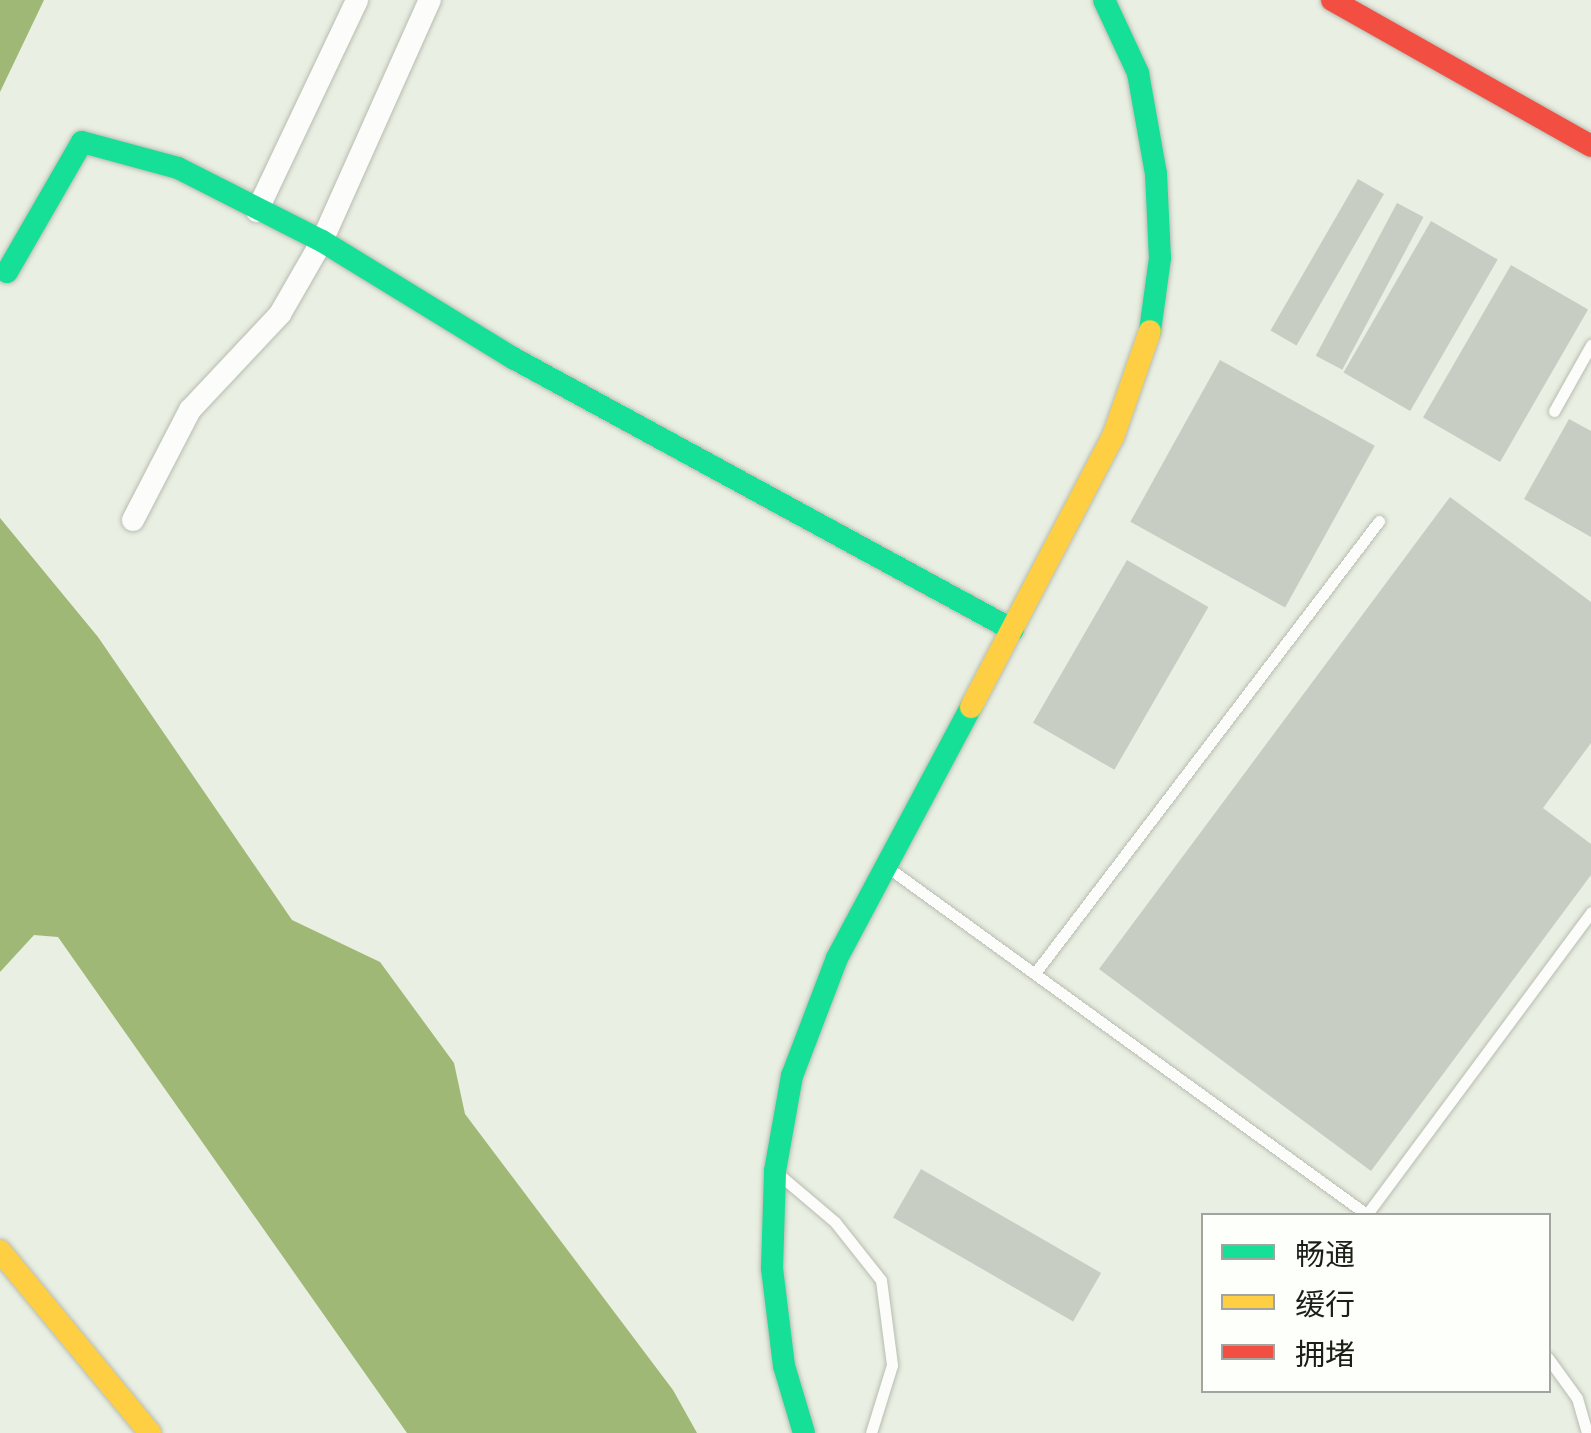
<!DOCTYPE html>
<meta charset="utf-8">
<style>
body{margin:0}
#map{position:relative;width:1591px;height:1433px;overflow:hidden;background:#e9efe2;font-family:Karla,"Noto Sans SC",sans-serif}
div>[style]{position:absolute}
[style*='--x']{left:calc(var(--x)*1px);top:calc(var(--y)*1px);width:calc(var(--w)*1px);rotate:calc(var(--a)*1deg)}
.water>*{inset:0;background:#9fb875}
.building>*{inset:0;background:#c8cdc3;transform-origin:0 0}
.roads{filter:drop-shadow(0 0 2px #b7bcb1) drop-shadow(0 0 2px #b7bcb1)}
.lane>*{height:11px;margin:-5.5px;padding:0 5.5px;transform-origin:5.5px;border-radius:5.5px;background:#fcfdfb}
.street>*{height:22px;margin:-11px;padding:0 11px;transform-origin:11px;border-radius:11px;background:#fcfdfb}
.fast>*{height:22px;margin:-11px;padding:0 11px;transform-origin:11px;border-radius:11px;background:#16e098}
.slow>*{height:22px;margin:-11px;padding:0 11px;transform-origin:11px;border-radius:11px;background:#ffcf43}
.jam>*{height:22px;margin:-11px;padding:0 11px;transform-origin:11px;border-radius:11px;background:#f24e42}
span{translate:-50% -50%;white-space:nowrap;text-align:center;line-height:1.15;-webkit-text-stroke:10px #fcfffa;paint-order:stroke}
.legend{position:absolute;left:1201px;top:1213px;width:350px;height:180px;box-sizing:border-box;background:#fcfffa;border:2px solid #a2a59f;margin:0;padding:12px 18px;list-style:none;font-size:30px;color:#1b1f16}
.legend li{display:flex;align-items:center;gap:20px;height:50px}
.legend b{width:50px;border:2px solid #a2a59f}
</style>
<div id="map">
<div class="water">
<div style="clip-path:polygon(0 0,44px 0,0 92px)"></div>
<div style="clip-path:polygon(0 518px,98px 637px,292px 920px,380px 962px,454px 1063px,465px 1114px,673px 1390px,697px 1433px,407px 1433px,58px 937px,34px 935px,0 972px)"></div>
</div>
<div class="building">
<div style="left:1358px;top:179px;width:30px;height:175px;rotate:30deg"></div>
<div style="left:1397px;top:203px;width:30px;height:173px;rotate:28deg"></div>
<div style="left:1431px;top:221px;width:77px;height:175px;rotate:30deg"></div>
<div style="left:1511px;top:265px;width:89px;height:176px;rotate:30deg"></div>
<div style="left:1220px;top:360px;width:177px;height:185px;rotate:29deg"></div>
<div style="clip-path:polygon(1569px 419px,1591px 431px,1591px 537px,1524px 499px)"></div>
<div style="clip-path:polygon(1450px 497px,1591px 602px,1591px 743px,1543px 808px,1591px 844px,1591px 875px,1371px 1171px,1099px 969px)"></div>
<div style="left:1127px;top:560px;width:94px;height:188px;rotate:30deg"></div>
<div style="left:921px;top:1169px;width:208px;height:56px;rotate:30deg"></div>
</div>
<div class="roads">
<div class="lane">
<div style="--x:1554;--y:411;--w:76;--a:-60.7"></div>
<div style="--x:890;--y:869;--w:591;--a:35.92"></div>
<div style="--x:1035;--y:973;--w:568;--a:-52.73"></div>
<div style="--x:782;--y:1177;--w:70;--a:40.3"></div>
<div style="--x:835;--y:1222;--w:74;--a:51.6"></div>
<div style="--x:881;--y:1280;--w:86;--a:82.6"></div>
<div style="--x:892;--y:1365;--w:71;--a:107.2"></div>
<div style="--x:1367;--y:1214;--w:376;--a:-53.4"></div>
<div style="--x:1548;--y:1358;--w:49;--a:54.1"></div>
<div style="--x:1577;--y:1398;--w:36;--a:74"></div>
</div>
<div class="street">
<div style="--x:257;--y:211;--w:233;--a:-64.6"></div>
<div style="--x:133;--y:520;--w:124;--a:-62.6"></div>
<div style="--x:190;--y:410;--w:132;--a:-46.8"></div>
<div style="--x:280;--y:314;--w:84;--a:-60.1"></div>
<div style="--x:322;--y:241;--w:264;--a:-65.9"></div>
</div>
<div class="fast">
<div style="--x:1104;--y:0;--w:81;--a:65"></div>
<div style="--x:1138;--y:73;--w:103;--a:79.9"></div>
<div style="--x:1156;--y:174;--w:84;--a:87.3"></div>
<div style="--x:1160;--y:258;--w:74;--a:97.8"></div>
<div style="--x:7;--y:272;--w:150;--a:-60"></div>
<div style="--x:82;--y:142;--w:99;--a:15.2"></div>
<div style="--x:178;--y:168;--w:161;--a:26.9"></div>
<div style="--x:322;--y:241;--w:224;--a:31.5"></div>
<div style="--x:513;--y:358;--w:569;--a:28.55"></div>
<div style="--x:804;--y:1433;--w:70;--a:-106.6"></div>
<div style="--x:784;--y:1366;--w:99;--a:-97"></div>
<div style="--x:772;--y:1268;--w:97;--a:-88.2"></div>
<div style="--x:775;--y:1171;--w:97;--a:-79.9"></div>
<div style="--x:792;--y:1076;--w:126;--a:-69.1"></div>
<div style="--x:837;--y:958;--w:285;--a:-61.9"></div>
</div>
<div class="slow">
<div style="--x:971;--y:707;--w:305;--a:-62.3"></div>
<div style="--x:1113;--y:437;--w:112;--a:-70.8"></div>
<div style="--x:0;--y:1251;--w:236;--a:50.5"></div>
</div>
<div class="jam">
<div style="--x:1332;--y:0;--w:297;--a:29.4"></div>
</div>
</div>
<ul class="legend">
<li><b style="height:12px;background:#16e098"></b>畅通</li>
<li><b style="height:12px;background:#ffcf43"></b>缓行</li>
<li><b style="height:12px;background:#f24e42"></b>拥堵</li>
</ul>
</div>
